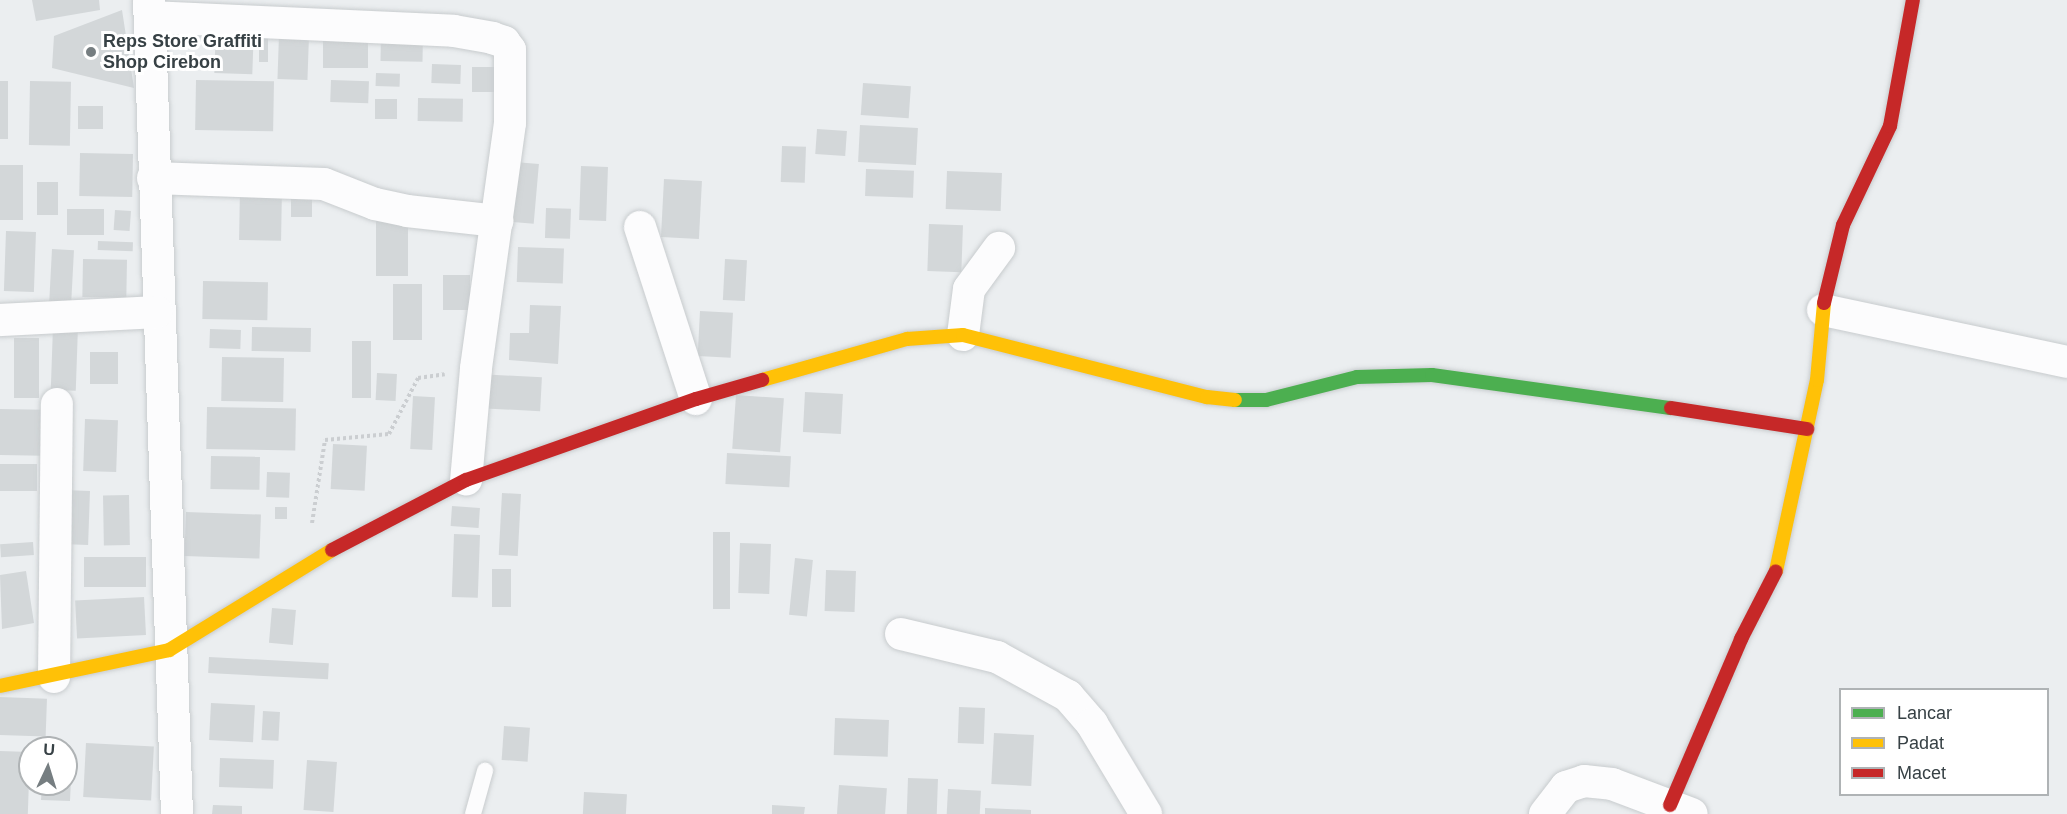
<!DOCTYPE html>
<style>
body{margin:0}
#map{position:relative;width:2067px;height:814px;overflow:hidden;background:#ebeef0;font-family:Helvetica,sans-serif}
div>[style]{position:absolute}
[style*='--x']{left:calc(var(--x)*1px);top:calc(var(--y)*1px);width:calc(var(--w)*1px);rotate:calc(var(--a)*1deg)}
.building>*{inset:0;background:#d3d7d9;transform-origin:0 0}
.path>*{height:4px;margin-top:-2px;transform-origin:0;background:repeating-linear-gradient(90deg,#cbced1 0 3px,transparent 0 6px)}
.roads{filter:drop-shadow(0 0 2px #c8ccce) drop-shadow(0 0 2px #c8ccce)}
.lane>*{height:16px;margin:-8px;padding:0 8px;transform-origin:8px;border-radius:8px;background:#fcfcfd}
.street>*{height:32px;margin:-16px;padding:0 16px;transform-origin:16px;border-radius:16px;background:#fcfcfd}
.fast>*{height:14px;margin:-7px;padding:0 7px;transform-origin:7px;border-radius:7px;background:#4caf50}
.slow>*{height:14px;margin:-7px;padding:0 7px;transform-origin:7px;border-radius:7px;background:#ffc107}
.jam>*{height:14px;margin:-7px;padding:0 7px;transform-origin:7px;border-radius:7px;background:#c62828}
.dots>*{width:16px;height:16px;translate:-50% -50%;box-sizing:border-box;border:3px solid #fff;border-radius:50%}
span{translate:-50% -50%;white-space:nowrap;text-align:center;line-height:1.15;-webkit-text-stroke:6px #fff;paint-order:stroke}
.poi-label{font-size:18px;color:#374145;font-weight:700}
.left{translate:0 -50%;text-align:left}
.legend{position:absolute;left:1839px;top:688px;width:210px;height:108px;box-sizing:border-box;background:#fff;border:2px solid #afb3b5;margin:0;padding:8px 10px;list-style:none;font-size:18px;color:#374145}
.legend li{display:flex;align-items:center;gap:12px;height:30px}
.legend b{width:30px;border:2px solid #afb3b5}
.north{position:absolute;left:18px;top:736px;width:60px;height:60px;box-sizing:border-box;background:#fff;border:2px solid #afb3b5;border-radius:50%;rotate:4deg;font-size:16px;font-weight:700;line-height:24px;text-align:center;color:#374145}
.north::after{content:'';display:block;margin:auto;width:21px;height:27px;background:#767e81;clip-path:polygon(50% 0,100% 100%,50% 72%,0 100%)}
</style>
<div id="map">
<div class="building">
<div style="clip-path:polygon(32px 0,99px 0,100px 10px,36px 21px)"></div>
<div style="clip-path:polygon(122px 10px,134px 88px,52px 68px,54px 36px)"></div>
<div style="left:216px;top:25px;width:38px;height:48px;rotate:2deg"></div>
<div style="left:259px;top:31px;width:9px;height:31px"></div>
<div style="left:381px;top:33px;width:42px;height:28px;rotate:1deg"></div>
<div style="left:279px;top:35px;width:30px;height:44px;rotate:2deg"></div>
<div style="left:323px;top:39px;width:45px;height:29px"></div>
<div style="left:432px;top:64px;width:29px;height:19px;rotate:2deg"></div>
<div style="left:472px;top:67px;width:28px;height:25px"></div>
<div style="left:376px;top:73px;width:24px;height:13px;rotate:2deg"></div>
<div style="left:196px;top:80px;width:78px;height:50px;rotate:1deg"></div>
<div style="left:331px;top:80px;width:38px;height:22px;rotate:2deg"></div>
<div style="left:0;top:81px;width:8px;height:58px"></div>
<div style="left:30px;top:81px;width:41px;height:64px;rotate:1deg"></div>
<div style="left:863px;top:83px;width:48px;height:32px;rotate:4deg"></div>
<div style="left:418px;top:98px;width:45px;height:23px;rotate:1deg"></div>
<div style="left:375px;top:99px;width:22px;height:20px"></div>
<div style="left:78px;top:106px;width:25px;height:23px"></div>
<div style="left:860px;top:125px;width:58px;height:37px;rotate:3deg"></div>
<div style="left:817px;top:129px;width:30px;height:25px;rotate:4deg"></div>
<div style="left:782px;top:146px;width:24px;height:36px;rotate:2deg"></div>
<div style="left:80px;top:153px;width:53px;height:43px;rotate:1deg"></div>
<div style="left:515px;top:162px;width:24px;height:60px;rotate:5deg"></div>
<div style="left:0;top:165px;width:23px;height:55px"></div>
<div style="left:581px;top:166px;width:27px;height:54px;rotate:2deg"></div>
<div style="left:866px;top:169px;width:48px;height:27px;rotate:2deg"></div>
<div style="left:947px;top:171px;width:55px;height:38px;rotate:2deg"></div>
<div style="left:664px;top:179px;width:38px;height:58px;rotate:3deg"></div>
<div style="left:37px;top:182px;width:21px;height:33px"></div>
<div style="left:291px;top:185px;width:21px;height:32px"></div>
<div style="left:240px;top:187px;width:42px;height:53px;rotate:1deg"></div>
<div style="left:546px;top:208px;width:25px;height:30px;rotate:2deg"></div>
<div style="left:67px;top:209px;width:37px;height:26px"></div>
<div style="left:115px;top:210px;width:16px;height:20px;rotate:4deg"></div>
<div style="left:376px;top:221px;width:32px;height:55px"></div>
<div style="left:929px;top:224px;width:34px;height:47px;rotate:2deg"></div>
<div style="left:6px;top:231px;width:30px;height:60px;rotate:2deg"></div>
<div style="left:98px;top:241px;width:35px;height:9px;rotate:2deg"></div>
<div style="left:518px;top:247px;width:46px;height:35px;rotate:2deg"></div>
<div style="left:52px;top:249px;width:22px;height:54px;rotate:3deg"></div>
<div style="left:83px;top:259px;width:44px;height:38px;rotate:1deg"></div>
<div style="left:725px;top:259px;width:22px;height:41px;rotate:3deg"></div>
<div style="left:443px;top:275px;width:27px;height:35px"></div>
<div style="left:203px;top:281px;width:65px;height:38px;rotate:1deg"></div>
<div style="left:393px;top:284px;width:29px;height:56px"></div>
<div style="clip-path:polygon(530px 305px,561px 306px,558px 364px,509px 360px,510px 333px,529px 333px)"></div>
<div style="left:700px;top:311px;width:33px;height:45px;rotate:3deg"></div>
<div style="left:53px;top:326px;width:25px;height:64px;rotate:2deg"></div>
<div style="left:252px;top:327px;width:59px;height:24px;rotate:1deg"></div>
<div style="left:210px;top:329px;width:31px;height:19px;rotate:2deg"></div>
<div style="left:14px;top:338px;width:25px;height:60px"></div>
<div style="left:352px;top:341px;width:19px;height:57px"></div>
<div style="left:90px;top:352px;width:28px;height:32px"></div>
<div style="left:222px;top:357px;width:62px;height:44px;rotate:1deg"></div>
<div style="left:377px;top:373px;width:20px;height:27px;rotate:3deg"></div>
<div style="left:478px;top:374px;width:64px;height:34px;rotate:3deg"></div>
<div style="left:805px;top:392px;width:38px;height:40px;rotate:3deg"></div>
<div style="left:736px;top:395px;width:48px;height:54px;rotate:4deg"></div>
<div style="left:413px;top:396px;width:22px;height:53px;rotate:3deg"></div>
<div style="left:207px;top:407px;width:89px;height:42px;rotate:1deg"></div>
<div style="left:0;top:409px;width:44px;height:46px;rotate:1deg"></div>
<div style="left:85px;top:419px;width:33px;height:52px;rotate:2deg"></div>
<div style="left:333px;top:444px;width:34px;height:45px;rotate:3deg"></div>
<div style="left:727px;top:453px;width:64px;height:31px;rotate:3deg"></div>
<div style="left:211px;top:456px;width:49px;height:33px;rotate:1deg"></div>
<div style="left:0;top:464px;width:37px;height:27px"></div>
<div style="left:267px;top:472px;width:23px;height:25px;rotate:2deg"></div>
<div style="left:63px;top:490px;width:27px;height:54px;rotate:2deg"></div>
<div style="left:502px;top:493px;width:19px;height:62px;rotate:3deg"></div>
<div style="left:129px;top:495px;width:50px;height:26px;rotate:89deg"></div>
<div style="left:452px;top:506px;width:28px;height:20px;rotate:4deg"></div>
<div style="left:275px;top:507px;width:12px;height:12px"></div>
<div style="left:186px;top:512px;width:75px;height:44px;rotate:2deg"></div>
<div style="left:713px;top:532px;width:17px;height:77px"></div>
<div style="left:454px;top:534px;width:26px;height:63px;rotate:2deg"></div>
<div style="left:33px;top:542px;width:13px;height:33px;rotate:86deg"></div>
<div style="left:740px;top:543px;width:31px;height:50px;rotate:2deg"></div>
<div style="left:84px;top:557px;width:62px;height:30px"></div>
<div style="left:795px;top:558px;width:18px;height:57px;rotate:6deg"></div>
<div style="left:492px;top:569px;width:19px;height:38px"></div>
<div style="left:826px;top:570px;width:30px;height:41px;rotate:2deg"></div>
<div style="clip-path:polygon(26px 571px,34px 623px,2px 629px,0 575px)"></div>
<div style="left:144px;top:597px;width:38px;height:69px;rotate:87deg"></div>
<div style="left:272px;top:608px;width:24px;height:35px;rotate:5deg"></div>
<div style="left:209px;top:657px;width:120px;height:16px;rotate:3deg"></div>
<div style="left:0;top:697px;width:47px;height:38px;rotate:2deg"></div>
<div style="left:211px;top:703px;width:44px;height:37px;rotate:3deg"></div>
<div style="left:959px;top:707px;width:26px;height:36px;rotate:2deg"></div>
<div style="left:263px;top:711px;width:17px;height:29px;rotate:3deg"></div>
<div style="left:835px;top:718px;width:54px;height:37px;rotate:2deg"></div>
<div style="left:504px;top:726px;width:26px;height:34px;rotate:4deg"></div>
<div style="left:994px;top:733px;width:40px;height:51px;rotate:3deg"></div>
<div style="left:86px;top:743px;width:68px;height:54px;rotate:3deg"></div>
<div style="left:0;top:751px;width:30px;height:63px;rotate:2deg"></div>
<div style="left:220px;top:758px;width:54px;height:29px;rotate:2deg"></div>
<div style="clip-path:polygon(66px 759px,72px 759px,70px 801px,41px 800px,42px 784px,66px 784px)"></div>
<div style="left:307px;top:760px;width:30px;height:50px;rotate:4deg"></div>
<div style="left:908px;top:778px;width:30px;height:36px;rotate:2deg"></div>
<div style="left:839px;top:785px;width:48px;height:29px;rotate:4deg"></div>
<div style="left:948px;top:789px;width:33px;height:25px;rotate:3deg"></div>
<div style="left:584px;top:792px;width:43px;height:22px;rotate:3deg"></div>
<div style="clip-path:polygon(213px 805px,242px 806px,242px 814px,212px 814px)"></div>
<div style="clip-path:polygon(772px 805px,805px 807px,804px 814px,772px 814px)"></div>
<div style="clip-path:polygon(985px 808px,1031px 810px,1031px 814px,985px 814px)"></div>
</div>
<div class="path">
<div style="--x:312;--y:523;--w:84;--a:-81.1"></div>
<div style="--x:325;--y:440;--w:64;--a:-5.4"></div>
<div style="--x:389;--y:434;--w:63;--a:-62.6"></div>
<div style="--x:418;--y:378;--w:27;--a:-8"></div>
</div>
<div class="roads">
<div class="lane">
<div style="--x:473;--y:814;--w:45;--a:-74.4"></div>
</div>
<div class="street">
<div style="--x:149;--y:0;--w:814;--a:88.03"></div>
<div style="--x:150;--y:17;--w:304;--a:2.6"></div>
<div style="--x:454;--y:31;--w:39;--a:10"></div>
<div style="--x:492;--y:38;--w:13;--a:18"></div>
<div style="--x:504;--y:42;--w:10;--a:53"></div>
<div style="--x:510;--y:50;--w:73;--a:90"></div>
<div style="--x:510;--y:123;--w:248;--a:97.9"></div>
<div style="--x:476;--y:369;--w:111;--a:95.1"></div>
<div style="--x:153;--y:178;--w:171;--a:2"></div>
<div style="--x:324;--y:184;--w:55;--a:21.4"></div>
<div style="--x:375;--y:204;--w:33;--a:12"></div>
<div style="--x:407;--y:211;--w:91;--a:6.3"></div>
<div style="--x:640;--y:227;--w:181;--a:72"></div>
<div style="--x:1823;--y:310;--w:249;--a:12"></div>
<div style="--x:0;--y:320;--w:157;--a:-2.9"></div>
<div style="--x:963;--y:335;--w:46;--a:-82.6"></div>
<div style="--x:969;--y:289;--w:51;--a:-53.8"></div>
<div style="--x:901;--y:634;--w:99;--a:13.5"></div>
<div style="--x:997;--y:657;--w:81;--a:28.8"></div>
<div style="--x:1068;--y:696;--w:37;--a:49"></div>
<div style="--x:1092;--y:724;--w:105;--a:59"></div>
<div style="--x:54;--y:677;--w:273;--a:-89.4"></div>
<div style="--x:1545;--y:814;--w:34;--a:-52"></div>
<div style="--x:1566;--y:787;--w:19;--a:-18"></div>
<div style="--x:1584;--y:781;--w:28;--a:6"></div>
<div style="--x:1612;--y:784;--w:85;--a:20.6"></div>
</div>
<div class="fast">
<div style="--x:1235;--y:400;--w:31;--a:0"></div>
<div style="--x:1266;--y:400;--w:94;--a:-14.2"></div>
<div style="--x:1357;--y:377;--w:75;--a:-1.5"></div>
<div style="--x:1432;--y:375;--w:241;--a:7.9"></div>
</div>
<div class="slow">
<div style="--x:762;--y:380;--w:151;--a:-15.8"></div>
<div style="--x:907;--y:339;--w:56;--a:-4.1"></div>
<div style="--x:963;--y:335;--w:252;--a:14.3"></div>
<div style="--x:1207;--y:397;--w:28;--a:6"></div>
<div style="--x:1776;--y:571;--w:195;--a:-77.9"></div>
<div style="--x:1817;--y:380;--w:77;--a:-84.8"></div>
<div style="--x:0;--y:686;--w:173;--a:-12"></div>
<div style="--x:169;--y:650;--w:191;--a:-31.5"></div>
</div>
<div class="jam">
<div style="--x:1824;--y:303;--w:80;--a:-76.3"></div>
<div style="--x:1843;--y:225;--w:110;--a:-64.6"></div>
<div style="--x:1890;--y:126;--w:128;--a:-79.7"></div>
<div style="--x:1671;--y:408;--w:138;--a:8.8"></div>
<div style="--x:332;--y:550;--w:151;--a:-27.6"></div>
<div style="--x:466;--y:480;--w:244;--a:-19.4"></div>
<div style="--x:696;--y:399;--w:69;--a:-16.1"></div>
<div style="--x:1670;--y:805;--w:181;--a:-66.8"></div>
<div style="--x:1741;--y:639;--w:76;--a:-62.8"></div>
</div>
</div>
<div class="dots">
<div style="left:91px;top:52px;background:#767e81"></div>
</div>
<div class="poi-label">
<span class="left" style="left:103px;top:52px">Reps Store Graffiti<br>Shop Cirebon</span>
</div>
<ul class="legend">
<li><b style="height:8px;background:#4caf50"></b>Lancar</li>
<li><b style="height:8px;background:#ffc107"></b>Padat</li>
<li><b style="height:8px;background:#c62828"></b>Macet</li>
</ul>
<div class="north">U</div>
</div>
